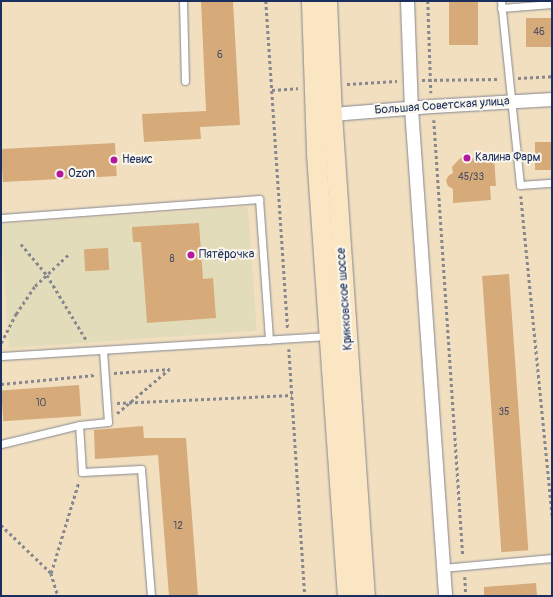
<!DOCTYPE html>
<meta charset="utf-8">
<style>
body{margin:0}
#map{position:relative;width:553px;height:597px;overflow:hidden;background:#f1dfc0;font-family:Pangolin,sans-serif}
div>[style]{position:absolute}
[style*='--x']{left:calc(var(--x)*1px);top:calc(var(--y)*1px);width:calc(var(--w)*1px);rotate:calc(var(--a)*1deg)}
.built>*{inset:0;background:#e2dcba;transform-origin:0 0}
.building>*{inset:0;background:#d6ab79;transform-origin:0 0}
.path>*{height:2.5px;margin-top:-1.25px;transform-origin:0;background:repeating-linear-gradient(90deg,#86878f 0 3px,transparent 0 6px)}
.roads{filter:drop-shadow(0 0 1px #86878f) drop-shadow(0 0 1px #86878f)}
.service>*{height:7px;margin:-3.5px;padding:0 3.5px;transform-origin:3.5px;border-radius:3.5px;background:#fff}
.minor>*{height:13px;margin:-6.5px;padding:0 6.5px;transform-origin:6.5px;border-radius:6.5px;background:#fff}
.secondary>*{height:19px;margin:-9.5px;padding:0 9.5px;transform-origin:9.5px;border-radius:9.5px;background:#fbe6c4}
.dots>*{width:11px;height:11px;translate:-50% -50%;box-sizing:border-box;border:2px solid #fbf7ec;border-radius:50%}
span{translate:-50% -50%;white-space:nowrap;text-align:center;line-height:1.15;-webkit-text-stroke:4px #fbf7ec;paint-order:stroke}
.number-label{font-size:10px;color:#4a4e65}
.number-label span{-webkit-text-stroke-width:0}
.street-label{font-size:12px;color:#1b2f5e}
.poi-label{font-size:12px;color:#1b2f5e}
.left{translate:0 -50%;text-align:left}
.frame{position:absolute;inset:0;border:2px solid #1b2f5e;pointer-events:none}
</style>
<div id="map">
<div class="built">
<div style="left:248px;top:207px;width:124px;height:248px;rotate:86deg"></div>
</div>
<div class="building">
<div style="clip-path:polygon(201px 1px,233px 1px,240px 125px,200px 127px,201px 139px,144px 142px,142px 114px,206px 111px)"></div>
<div style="left:449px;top:1px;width:29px;height:44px"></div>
<div style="left:552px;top:18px;width:29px;height:26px;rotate:90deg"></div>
<div style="left:552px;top:142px;width:28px;height:17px;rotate:90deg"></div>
<div style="left:115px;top:143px;width:33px;height:114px;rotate:87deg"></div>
<div style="clip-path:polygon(466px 152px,472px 158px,494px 156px,496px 186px,490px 186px,491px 200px,453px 203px,453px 189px,448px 186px,446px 181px,448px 176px,453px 173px,452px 167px)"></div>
<div style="clip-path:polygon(199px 223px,203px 279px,213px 278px,216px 318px,147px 323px,141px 242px,133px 242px,132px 227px)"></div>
<div style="left:108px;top:248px;width:22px;height:24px;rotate:87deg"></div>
<div style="left:509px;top:274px;width:277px;height:27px;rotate:86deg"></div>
<div style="left:79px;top:385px;width:31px;height:78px;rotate:86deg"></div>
<div style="clip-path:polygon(143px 426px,144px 438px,186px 438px,198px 596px,169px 596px,158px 455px,95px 459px,94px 430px)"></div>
<div style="clip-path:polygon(536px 583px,537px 596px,484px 596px,484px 587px)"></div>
</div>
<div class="path">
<div style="--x:266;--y:1;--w:328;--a:86.2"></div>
<div style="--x:428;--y:1;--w:92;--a:88.1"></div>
<div style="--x:518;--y:78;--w:34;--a:-3"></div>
<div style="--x:422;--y:80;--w:77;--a:-0.7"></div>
<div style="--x:347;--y:84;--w:50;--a:-3.4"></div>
<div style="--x:272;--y:90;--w:26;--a:-4"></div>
<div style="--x:434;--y:120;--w:437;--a:86.2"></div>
<div style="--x:521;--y:196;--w:321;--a:84.4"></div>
<div style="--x:21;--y:244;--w:40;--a:50"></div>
<div style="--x:47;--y:275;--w:77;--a:58.8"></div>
<div style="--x:1;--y:343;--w:33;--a:-63"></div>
<div style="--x:16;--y:314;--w:34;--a:-56"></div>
<div style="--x:35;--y:286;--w:48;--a:-43.3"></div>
<div style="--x:289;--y:349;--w:248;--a:86.3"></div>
<div style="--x:114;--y:373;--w:56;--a:-4.1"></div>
<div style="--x:170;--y:369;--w:70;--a:139.7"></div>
<div style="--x:1;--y:384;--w:94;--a:-5.5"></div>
<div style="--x:117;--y:403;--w:175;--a:-2.6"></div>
<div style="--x:1;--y:525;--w:69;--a:43.8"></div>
<div style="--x:51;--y:573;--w:24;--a:73"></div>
<div style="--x:51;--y:573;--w:96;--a:-73.1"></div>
<div style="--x:465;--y:577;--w:19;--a:87"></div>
</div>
<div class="roads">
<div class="service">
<div style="--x:183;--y:1;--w:80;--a:88.6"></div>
<div style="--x:501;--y:1;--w:185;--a:84.1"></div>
<div style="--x:520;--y:185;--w:32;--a:-4"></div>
<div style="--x:501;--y:8;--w:51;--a:-4.5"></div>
<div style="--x:1;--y:218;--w:259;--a:-4.2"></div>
<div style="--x:259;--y:199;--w:141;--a:85.9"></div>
<div style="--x:1;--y:356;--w:328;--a:-3.5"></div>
<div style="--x:79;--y:425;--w:47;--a:86.3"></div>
<div style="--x:82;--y:472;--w:59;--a:-2.9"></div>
<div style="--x:141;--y:469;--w:127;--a:85.5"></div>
<div style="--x:1;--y:444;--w:80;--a:-13.7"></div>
<div style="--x:79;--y:425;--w:29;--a:-6"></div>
<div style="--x:108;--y:422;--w:72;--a:-94"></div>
<div style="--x:443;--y:568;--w:109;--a:-5.2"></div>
</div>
<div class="minor">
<div style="--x:407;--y:1;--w:107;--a:87.9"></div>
<div style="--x:411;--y:108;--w:489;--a:86"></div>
<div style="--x:332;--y:114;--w:100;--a:-4.6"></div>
<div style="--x:432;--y:106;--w:120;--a:-3.3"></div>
</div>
<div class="secondary">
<div style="--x:311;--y:1;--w:153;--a:88.1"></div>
<div style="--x:316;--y:154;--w:443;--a:86"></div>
<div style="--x:327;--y:1;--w:113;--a:87.5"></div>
<div style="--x:332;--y:114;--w:483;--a:86.1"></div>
</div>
</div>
<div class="dots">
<div style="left:467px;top:158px;background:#b5179e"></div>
<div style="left:114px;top:160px;background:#b5179e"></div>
<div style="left:60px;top:174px;background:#b5179e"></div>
<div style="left:191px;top:255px;background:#b5179e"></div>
</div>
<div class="number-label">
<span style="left:539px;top:33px">46</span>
<span style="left:220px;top:56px">6</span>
<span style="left:471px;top:178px">45/33</span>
<span style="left:172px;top:260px">8</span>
<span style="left:41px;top:404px">10</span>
<span style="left:504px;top:413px">35</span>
<span style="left:178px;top:527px">12</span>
</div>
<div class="street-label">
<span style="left:442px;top:106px;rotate:-4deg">Большая Советская улица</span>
<span style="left:345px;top:299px;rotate:-94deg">Крикковское шоссе</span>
</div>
<div class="poi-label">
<span class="left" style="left:475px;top:158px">Калина Фарм</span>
<span class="left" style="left:122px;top:160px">Невис</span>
<span class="left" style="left:68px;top:174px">Ozon</span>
<span class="left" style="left:199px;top:255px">Пятёрочка</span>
</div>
<div class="frame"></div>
</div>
